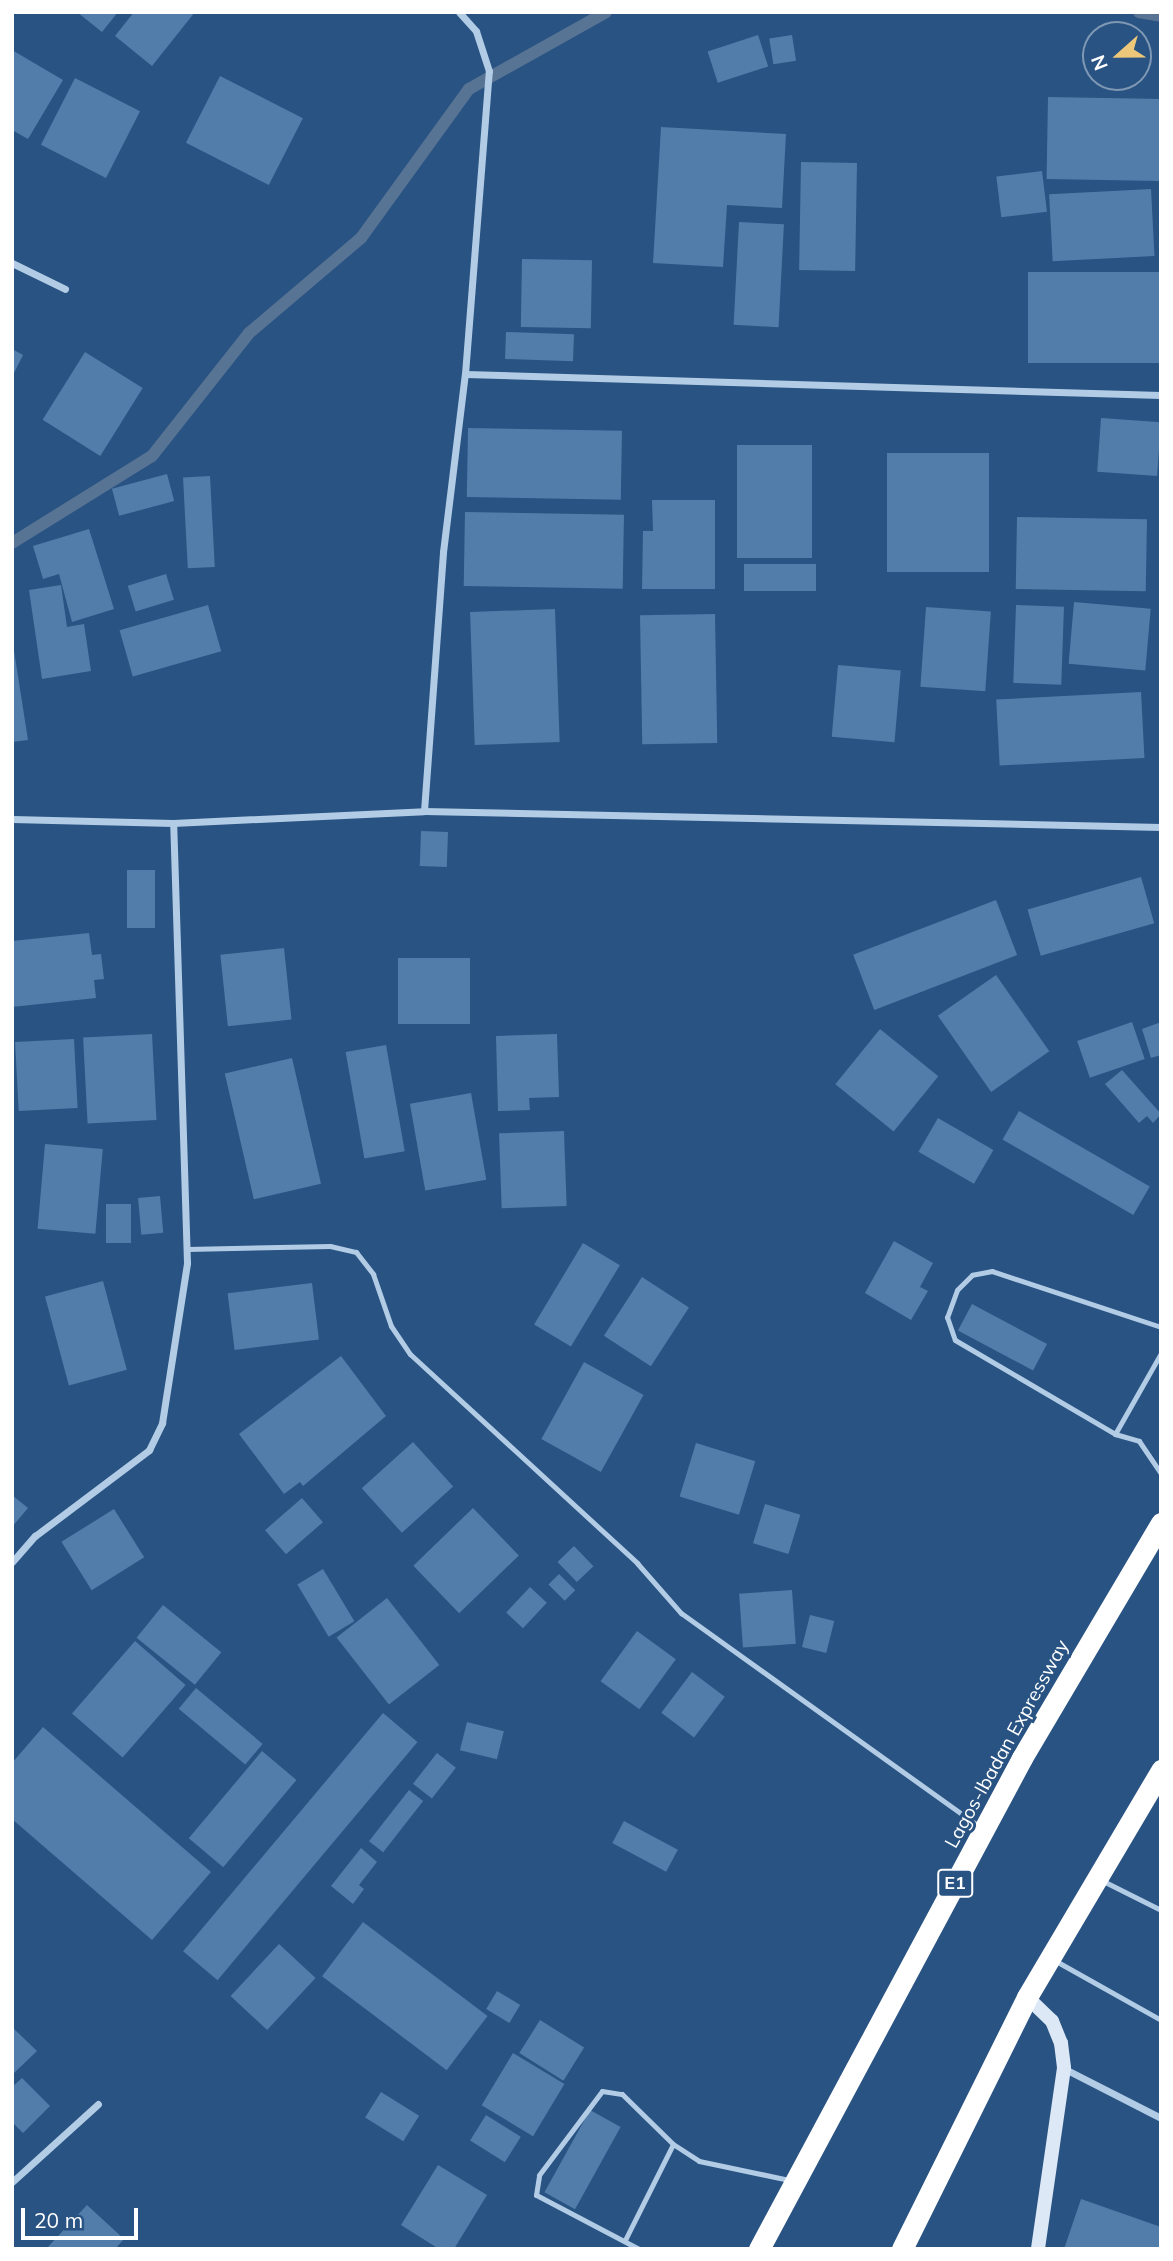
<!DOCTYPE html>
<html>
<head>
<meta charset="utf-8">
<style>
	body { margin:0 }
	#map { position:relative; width:1173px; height:2261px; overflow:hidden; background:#295382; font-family:Mulish,sans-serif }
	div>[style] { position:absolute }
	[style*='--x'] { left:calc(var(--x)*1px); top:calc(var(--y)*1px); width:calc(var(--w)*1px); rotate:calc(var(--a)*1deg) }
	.stream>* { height:12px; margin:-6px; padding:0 6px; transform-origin:6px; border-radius:6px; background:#587495 }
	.building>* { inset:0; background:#527daa; transform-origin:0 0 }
	.lane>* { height:5px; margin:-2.5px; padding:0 2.5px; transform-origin:2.5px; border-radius:2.5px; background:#b2cce6 }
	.street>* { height:7px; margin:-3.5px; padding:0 3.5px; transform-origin:3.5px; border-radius:3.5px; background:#b2cce6 }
	.secondary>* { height:14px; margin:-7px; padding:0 7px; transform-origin:7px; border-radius:7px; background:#dce8f6 }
	.highway>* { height:21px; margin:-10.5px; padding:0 10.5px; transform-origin:10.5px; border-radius:10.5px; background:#fff }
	span { translate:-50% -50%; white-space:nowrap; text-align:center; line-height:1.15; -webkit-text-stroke:6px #295382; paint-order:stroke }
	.shield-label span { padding:2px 5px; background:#295382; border:2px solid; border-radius:5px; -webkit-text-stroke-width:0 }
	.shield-label { font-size:18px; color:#fff; font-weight:700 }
	.street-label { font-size:19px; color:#fff }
	.frame { position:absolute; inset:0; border:14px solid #fff; pointer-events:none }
	.north { position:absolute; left:1082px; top:21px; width:70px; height:70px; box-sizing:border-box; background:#295382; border:2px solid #7f98b4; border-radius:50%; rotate:249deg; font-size:19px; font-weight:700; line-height:28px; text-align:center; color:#fff }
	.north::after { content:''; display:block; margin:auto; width:24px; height:32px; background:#edc77a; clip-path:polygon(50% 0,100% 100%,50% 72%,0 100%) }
	.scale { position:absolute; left:21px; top:2208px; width:117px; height:32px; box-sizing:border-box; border:4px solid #fff; border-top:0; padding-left:9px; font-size:21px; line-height:24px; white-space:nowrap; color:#fff; -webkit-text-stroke:5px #295382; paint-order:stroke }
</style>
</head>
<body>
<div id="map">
	<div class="stream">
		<i style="--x:1139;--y:12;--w:22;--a:10"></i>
		<i style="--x:12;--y:543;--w:165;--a:-31.9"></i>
		<i style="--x:152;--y:456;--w:157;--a:-51.7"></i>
		<i style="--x:249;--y:333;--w:147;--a:-40.3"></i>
		<i style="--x:361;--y:238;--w:184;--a:-54.1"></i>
		<i style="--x:469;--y:89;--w:157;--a:-29.3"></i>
	</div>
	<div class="building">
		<i style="clip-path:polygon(77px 12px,118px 12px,102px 32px)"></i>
		<i style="clip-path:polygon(134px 12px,195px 12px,152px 66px,115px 36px)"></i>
		<i style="left:758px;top:35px;width:33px;height:53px;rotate:72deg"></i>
		<i style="left:792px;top:35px;width:26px;height:23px;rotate:81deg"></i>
		<i style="clip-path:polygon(12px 50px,63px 80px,28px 139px,12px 130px)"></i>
		<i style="left:220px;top:76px;width:93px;height:75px;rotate:27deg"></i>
		<i style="left:75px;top:78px;width:73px;height:75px;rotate:27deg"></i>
		<i style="left:1048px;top:97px;width:113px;height:82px;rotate:1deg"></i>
		<i style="clip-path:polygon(661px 127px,786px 134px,782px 208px,727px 205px,723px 267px,653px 263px)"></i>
		<i style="left:801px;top:162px;width:56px;height:108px;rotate:1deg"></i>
		<i style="left:1042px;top:171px;width:41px;height:46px;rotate:83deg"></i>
		<i style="left:1151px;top:189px;width:67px;height:102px;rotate:87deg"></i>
		<i style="left:739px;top:222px;width:45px;height:103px;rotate:3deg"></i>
		<i style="left:522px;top:259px;width:70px;height:68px;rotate:1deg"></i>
		<i style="left:1161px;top:272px;width:91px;height:133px;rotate:90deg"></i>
		<i style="left:506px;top:332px;width:68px;height:27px;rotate:2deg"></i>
		<i style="clip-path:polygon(12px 349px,23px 355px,12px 377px)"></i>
		<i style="left:85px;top:352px;width:68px;height:80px;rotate:32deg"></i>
		<i style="left:1101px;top:418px;width:60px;height:54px;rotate:4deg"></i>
		<i style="left:468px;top:428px;width:154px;height:69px;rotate:1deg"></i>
		<i style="left:737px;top:445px;width:75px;height:113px"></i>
		<i style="left:887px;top:453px;width:102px;height:119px"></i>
		<i style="left:167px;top:474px;width:28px;height:57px;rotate:75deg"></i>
		<i style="left:210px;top:476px;width:91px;height:27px;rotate:87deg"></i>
		<i style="clip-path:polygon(652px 500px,715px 500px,715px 589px,642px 589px,643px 531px,653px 531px)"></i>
		<i style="left:465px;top:512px;width:159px;height:74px;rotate:1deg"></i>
		<i style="left:1017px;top:517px;width:130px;height:72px;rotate:1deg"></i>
		<i style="clip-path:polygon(89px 529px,114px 609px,72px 622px,59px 574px,43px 579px,33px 546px)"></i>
		<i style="left:744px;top:564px;width:72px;height:27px"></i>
		<i style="left:166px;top:574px;width:27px;height:40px;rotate:73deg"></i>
		<i style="clip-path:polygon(61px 585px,67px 627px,84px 624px,91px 671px,42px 679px,29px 590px)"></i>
		<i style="left:1074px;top:602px;width:77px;height:62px;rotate:5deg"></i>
		<i style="left:208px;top:605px;width:48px;height:92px;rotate:74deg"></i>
		<i style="left:1016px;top:605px;width:48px;height:78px;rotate:2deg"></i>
		<i style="left:926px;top:607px;width:65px;height:80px;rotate:4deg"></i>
		<i style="left:555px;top:609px;width:133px;height:85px;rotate:88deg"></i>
		<i style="left:715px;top:614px;width:129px;height:75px;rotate:89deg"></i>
		<i style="clip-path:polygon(12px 638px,28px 740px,12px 742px)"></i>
		<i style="left:838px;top:665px;width:63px;height:72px;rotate:5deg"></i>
		<i style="left:1141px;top:692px;width:66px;height:145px;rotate:87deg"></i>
		<i style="left:421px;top:831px;width:27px;height:35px;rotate:2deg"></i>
		<i style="left:127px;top:870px;width:28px;height:58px"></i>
		<i style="left:1141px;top:877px;width:48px;height:118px;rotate:74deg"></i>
		<i style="left:996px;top:900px;width:59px;height:153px;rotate:69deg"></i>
		<i style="clip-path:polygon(89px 933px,92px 955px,101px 954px,104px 979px,94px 980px,96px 998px,12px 1007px,12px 941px)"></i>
		<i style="left:284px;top:948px;width:72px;height:64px;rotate:84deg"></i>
		<i style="left:398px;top:958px;width:72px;height:66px"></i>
		<i style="left:996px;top:975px;width:93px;height:71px;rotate:55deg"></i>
		<i style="left:1132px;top:1022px;width:39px;height:58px;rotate:71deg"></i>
		<i style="clip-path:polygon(1161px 1022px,1161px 1055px,1151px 1058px,1142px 1029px)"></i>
		<i style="left:880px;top:1029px;width:75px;height:71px;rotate:39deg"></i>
		<i style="left:152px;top:1034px;width:86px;height:69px;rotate:87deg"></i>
		<i style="clip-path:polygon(557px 1034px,559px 1097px,529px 1098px,530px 1110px,498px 1111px,496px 1036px)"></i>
		<i style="left:74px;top:1039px;width:69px;height:59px;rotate:87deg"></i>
		<i style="left:386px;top:1045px;width:108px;height:41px;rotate:80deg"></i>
		<i style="left:292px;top:1058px;width:129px;height:69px;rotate:77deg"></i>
		<i style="clip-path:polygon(1122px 1070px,1161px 1114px,1153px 1123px,1147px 1116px,1139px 1123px,1105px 1084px)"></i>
		<i style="left:471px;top:1093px;width:88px;height:62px;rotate:80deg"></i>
		<i style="left:1019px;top:1111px;width:151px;height:33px;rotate:30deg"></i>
		<i style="left:938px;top:1118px;width:64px;height:39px;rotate:30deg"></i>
		<i style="left:564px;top:1131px;width:75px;height:65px;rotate:88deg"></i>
		<i style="left:45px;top:1144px;width:58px;height:85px;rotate:5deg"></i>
		<i style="left:160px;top:1196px;width:37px;height:22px;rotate:85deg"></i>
		<i style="left:106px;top:1204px;width:25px;height:39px"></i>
		<i style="clip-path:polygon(894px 1241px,933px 1263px,920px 1287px,928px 1291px,911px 1320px,865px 1293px)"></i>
		<i style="left:583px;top:1243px;width:43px;height:95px;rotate:31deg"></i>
		<i style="left:642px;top:1277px;width:56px;height:70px;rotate:33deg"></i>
		<i style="left:103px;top:1281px;width:92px;height:60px;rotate:75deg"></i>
		<i style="left:312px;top:1283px;width:57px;height:85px;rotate:83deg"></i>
		<i style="left:972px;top:1304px;width:85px;height:30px;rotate:28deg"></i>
		<i style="clip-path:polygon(341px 1356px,386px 1416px,303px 1486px,300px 1482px,284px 1494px,239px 1434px)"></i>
		<i style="left:584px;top:1362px;width:68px;height:88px;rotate:29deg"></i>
		<i style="left:413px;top:1442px;width:60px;height:69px;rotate:48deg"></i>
		<i style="left:696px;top:1443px;width:62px;height:56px;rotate:17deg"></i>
		<i style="clip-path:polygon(12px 1495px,28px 1508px,12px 1527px)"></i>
		<i style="left:302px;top:1498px;width:32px;height:49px;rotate:49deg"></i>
		<i style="left:765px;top:1504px;width:37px;height:41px;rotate:17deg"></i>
		<i style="left:473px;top:1508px;width:66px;height:83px;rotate:46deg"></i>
		<i style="left:114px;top:1509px;width:57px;height:62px;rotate:58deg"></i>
		<i style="left:574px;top:1546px;width:28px;height:23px;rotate:46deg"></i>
		<i style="left:323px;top:1569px;width:61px;height:30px;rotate:59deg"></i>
		<i style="left:559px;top:1574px;width:23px;height:15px;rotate:45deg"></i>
		<i style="left:530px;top:1587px;width:23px;height:35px;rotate:43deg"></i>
		<i style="left:792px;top:1590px;width:54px;height:53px;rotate:86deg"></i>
		<i style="left:387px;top:1598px;width:85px;height:64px;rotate:52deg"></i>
		<i style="left:163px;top:1605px;width:75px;height:42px;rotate:39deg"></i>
		<i style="left:810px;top:1615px;width:25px;height:33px;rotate:14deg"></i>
		<i style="left:637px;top:1631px;width:48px;height:62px;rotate:36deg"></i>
		<i style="left:135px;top:1641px;width:67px;height:96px;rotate:41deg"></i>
		<i style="left:692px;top:1672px;width:41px;height:51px;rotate:37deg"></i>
		<i style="left:196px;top:1688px;width:87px;height:27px;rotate:40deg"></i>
		<i style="left:383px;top:1713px;width:45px;height:311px;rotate:40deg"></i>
		<i style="left:467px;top:1722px;width:38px;height:29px;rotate:14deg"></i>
		<i style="clip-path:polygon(43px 1727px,211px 1872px,152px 1940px,12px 1819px,12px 1763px)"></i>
		<i style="left:262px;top:1751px;width:45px;height:114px;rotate:40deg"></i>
		<i style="left:437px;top:1753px;width:24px;height:39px;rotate:38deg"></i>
		<i style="left:409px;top:1790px;width:18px;height:65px;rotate:38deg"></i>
		<i style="left:624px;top:1821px;width:61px;height:25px;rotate:28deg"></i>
		<i style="clip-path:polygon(361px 1848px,377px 1862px,359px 1885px,364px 1889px,353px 1904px,331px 1886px)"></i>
		<i style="left:363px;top:1922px;width:156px;height:68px;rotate:37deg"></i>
		<i style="left:279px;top:1944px;width:50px;height:71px;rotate:43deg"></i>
		<i style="left:497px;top:1991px;width:27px;height:21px;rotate:31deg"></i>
		<i style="left:540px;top:2020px;width:52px;height:39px;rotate:32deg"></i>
		<i style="clip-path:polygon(12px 2027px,37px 2051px,12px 2075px)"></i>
		<i style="left:513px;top:2053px;width:60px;height:61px;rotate:31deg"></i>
		<i style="clip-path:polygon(22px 2078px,50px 2106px,23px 2133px,12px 2122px,12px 2087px)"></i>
		<i style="left:381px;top:2092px;width:45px;height:30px;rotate:32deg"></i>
		<i style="left:590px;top:2110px;width:35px;height:94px;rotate:29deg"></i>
		<i style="left:486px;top:2115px;width:41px;height:30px;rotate:32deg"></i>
		<i style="clip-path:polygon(438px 2165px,487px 2195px,454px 2249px,439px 2249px,401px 2225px)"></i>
		<i style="clip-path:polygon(1081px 2199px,1161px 2227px,1161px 2249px,1064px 2249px)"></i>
		<i style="clip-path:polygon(87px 2205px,124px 2239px,115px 2249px,46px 2249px)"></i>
	</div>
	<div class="lane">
		<i style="--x:187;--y:1249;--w:143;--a:-1.2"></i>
		<i style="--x:330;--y:1246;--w:27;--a:13"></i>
		<i style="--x:356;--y:1252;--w:28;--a:52"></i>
		<i style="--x:373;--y:1274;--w:55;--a:70.9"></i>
		<i style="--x:391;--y:1326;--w:34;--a:56"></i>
		<i style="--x:410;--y:1354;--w:309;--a:42.6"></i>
		<i style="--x:637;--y:1563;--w:67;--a:48.7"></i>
		<i style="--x:681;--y:1613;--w:365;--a:35.6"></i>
		<i style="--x:1161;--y:1327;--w:178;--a:-161.7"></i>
		<i style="--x:992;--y:1271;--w:20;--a:169"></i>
		<i style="--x:972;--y:1275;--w:21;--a:135"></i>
		<i style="--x:957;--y:1290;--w:29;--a:110"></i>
		<i style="--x:947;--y:1317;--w:24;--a:71"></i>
		<i style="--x:955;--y:1340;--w:186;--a:30.4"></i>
		<i style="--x:1115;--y:1434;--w:25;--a:16"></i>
		<i style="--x:1139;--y:1441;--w:40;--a:56"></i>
		<i style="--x:1115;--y:1434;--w:93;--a:-60.4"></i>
		<i style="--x:1101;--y:1880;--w:67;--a:26.6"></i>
		<i style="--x:1054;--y:1960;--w:123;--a:29.3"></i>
		<i style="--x:625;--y:2240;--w:107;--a:-63.4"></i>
		<i style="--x:639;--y:2249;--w:116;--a:-152.3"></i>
		<i style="--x:536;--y:2195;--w:20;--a:-81"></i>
		<i style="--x:539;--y:2175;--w:105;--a:-53.1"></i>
		<i style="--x:602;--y:2091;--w:20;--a:9"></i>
		<i style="--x:622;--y:2094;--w:71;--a:44.4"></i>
		<i style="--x:673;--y:2144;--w:31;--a:33"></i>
		<i style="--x:699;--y:2161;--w:92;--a:11.9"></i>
	</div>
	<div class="street">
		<i style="--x:12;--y:263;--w:59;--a:26.1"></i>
		<i style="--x:465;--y:374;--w:696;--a:1.73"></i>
		<i style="--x:424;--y:811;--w:260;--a:-85.8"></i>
		<i style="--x:443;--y:552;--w:179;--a:-83"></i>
		<i style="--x:465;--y:374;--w:304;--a:-85.5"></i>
		<i style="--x:489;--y:71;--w:42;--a:-108"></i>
		<i style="--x:476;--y:31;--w:25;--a:-132"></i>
		<i style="--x:12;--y:819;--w:161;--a:1.4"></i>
		<i style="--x:173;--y:823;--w:251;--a:-2.7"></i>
		<i style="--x:424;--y:811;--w:737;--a:1.24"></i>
		<i style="--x:12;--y:1562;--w:35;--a:-49"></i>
		<i style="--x:35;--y:1536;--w:143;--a:-37"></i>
		<i style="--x:149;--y:1450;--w:30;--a:-64"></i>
		<i style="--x:162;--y:1423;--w:162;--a:-81.1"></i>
		<i style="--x:187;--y:1263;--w:440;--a:-91.8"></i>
		<i style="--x:1065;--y:2069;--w:108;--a:27"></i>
		<i style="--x:12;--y:2182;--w:116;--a:-42.2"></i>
	</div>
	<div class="secondary">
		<i style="--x:1027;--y:1997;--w:35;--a:44"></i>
		<i style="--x:1052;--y:2021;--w:24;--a:68"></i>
		<i style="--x:1061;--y:2043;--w:25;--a:83"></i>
		<i style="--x:1064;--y:2068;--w:183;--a:98.2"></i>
	</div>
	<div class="highway">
		<i style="--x:759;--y:2249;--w:557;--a:-61.82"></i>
		<i style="--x:1022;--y:1758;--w:273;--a:-59.4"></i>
		<i style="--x:902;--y:2249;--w:281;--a:-63.6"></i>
		<i style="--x:1027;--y:1997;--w:264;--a:-59.4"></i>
	</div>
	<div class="shield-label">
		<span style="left:955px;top:1883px">E1</span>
	</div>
	<div class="street-label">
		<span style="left:1007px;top:1744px;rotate:-61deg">Lagos-Ibadan Expressway</span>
	</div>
	<div class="frame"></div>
	<div class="north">N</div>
	<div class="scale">20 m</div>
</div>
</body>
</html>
